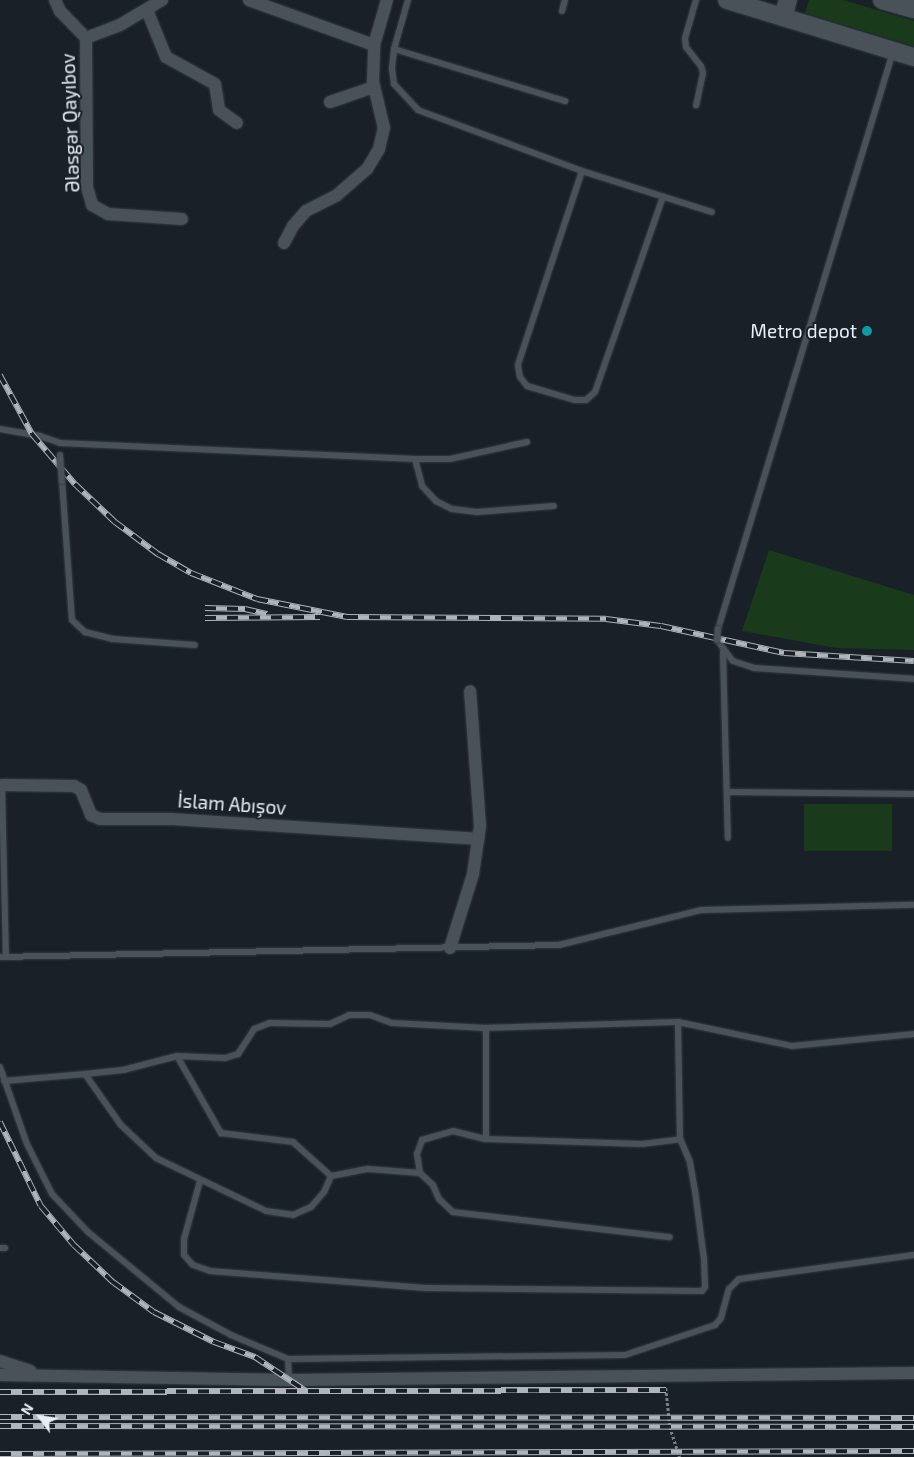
<!DOCTYPE html>
<html>
<head>
<meta charset="utf-8">
<style>
	body { margin:0 }
	#map { position:relative; width:914px; height:1457px; overflow:hidden; background:#192027; font-family:"Exo 2",sans-serif }
	div>[style] { position:absolute }
	[style*='--x'] { left:calc(var(--x)*1px); top:calc(var(--y)*1px); width:calc(var(--w)*1px); rotate:calc(var(--a)*1deg) }
	.green>* { inset:0; background:#1a3a1c; transform-origin:0 0 }
	.path>* { height:2.5px; margin-top:-1.25px; transform-origin:0; background:repeating-linear-gradient(90deg,#7b8187 0 2.5px,transparent 0 5px) }
	.roads { filter:drop-shadow(0 0 1px #363b42) drop-shadow(0 0 1px #363b42) }
	.service>* { height:6px; margin:-3px; padding:0 3px; transform-origin:3px; border-radius:3px; background:#495159 }
	.minor>* { height:12px; margin:-6px; padding:0 6px; transform-origin:6px; border-radius:6px; background:#495159 }
	.secondary>* { height:18px; margin:-9px; padding:0 9px; transform-origin:9px; border-radius:9px; background:#495159 }
	.rail>* { height:5.5px; margin-top:-2.75px; transform-origin:0; background:repeating-linear-gradient(90deg,#192027 0 11px,#afb5ba 0 22px); box-sizing:border-box; border-block:1px solid #afb5ba }
	.bridges { filter:drop-shadow(0 0 1px #363b42) drop-shadow(0 0 1px #363b42) }
	.service-bridge>* { height:6px; margin:-3px; padding:0 3px; transform-origin:3px; border-radius:3px; background:#495159 }
	.dots>* { width:14px; height:14px; translate:-50% -50%; box-sizing:border-box; border:2px solid #192027; border-radius:50% }
	span { translate:-50% -50%; white-space:nowrap; text-align:center; line-height:1.15; -webkit-text-stroke:4px #192027; paint-order:stroke }
	.street-label { font-size:19px; color:#e9eef3 }
	.poi-label { font-size:19px; color:#e9eef3 }
	.right { translate:-100% -50%; text-align:right }
	.north { position:absolute; left:15px; top:1392px; width:50px; height:50px; -webkit-text-stroke:4px #192027; paint-order:stroke; rotate:301deg; font-size:14px; font-weight:700; line-height:20px; text-align:center; color:#e9eef3 }
	.north::after { content:''; display:block; margin:auto; width:18px; height:22px; background:#e9eef3; clip-path:polygon(50% 0,100% 100%,50% 72%,0 100%) }
</style>
</head>
<body>
<div id="map">
	<div class="green">
		<i style="clip-path:polygon(809px 0,843px 0,914px 21px,914px 46px,805px 13px)"></i>
		<i style="clip-path:polygon(769px 550px,914px 595px,914px 650px,836px 648px,742px 631px)"></i>
		<i style="left:892px;top:804px;width:47px;height:88px;rotate:90deg"></i>
	</div>
	<div class="path">
		<i style="--x:666;--y:1388;--w:39;--a:84"></i>
		<i style="--x:670;--y:1427;--w:32;--a:72"></i>
	</div>
	<div class="roads">
		<div class="service">
			<i style="--x:408;--y:0;--w:51;--a:105.9"></i>
			<i style="--x:394;--y:49;--w:20;--a:96"></i>
			<i style="--x:392;--y:69;--w:15;--a:82"></i>
			<i style="--x:394;--y:84;--w:35;--a:47"></i>
			<i style="--x:418;--y:110;--w:175;--a:20.4"></i>
			<i style="--x:582;--y:171;--w:136;--a:17.5"></i>
			<i style="--x:696;--y:0;--w:40;--a:106"></i>
			<i style="--x:685;--y:38;--w:9;--a:84"></i>
			<i style="--x:686;--y:47;--w:24;--a:52"></i>
			<i style="--x:701;--y:66;--w:7;--a:74"></i>
			<i style="--x:703;--y:73;--w:33;--a:102"></i>
			<i style="--x:562;--y:11;--w:11;--a:-75"></i>
			<i style="--x:394;--y:49;--w:179;--a:16.9"></i>
			<i style="--x:582;--y:171;--w:204;--a:108.3"></i>
			<i style="--x:518;--y:365;--w:12;--a:81"></i>
			<i style="--x:520;--y:377;--w:11;--a:52"></i>
			<i style="--x:527;--y:386;--w:50;--a:16.3"></i>
			<i style="--x:575;--y:400;--w:11;--a:0"></i>
			<i style="--x:586;--y:400;--w:12;--a:-42"></i>
			<i style="--x:595;--y:392;--w:207;--a:-70.8"></i>
			<i style="--x:0;--y:429;--w:41;--a:9.9"></i>
			<i style="--x:40;--y:436;--w:21;--a:19"></i>
			<i style="--x:60;--y:443;--w:355;--a:2.6"></i>
			<i style="--x:415;--y:459;--w:35;--a:0"></i>
			<i style="--x:450;--y:459;--w:79;--a:-12.4"></i>
			<i style="--x:415;--y:459;--w:28;--a:75"></i>
			<i style="--x:422;--y:486;--w:21;--a:47"></i>
			<i style="--x:436;--y:501;--w:18;--a:27"></i>
			<i style="--x:452;--y:509;--w:25;--a:7"></i>
			<i style="--x:477;--y:512;--w:77;--a:-4.5"></i>
			<i style="--x:62;--y:481;--w:139;--a:85.9"></i>
			<i style="--x:72;--y:620;--w:18;--a:43"></i>
			<i style="--x:85;--y:632;--w:29;--a:14"></i>
			<i style="--x:113;--y:639;--w:82;--a:4.2"></i>
			<i style="--x:718;--y:629;--w:603;--a:-73.13"></i>
			<i style="--x:717;--y:640;--w:26;--a:53"></i>
			<i style="--x:733;--y:661;--w:22;--a:18"></i>
			<i style="--x:754;--y:668;--w:160;--a:3.9"></i>
			<i style="--x:723;--y:652;--w:186;--a:88.5"></i>
			<i style="--x:2;--y:785;--w:171;--a:88.7"></i>
			<i style="--x:729;--y:792;--w:185;--a:0.6"></i>
			<i style="--x:0;--y:957;--w:559;--a:-1.23"></i>
			<i style="--x:559;--y:945;--w:147;--a:-13.8"></i>
			<i style="--x:702;--y:910;--w:212;--a:-1.4"></i>
			<i style="--x:177;--y:1056;--w:89;--a:60.3"></i>
			<i style="--x:221;--y:1133;--w:73;--a:7.1"></i>
			<i style="--x:293;--y:1142;--w:51;--a:41.8"></i>
			<i style="--x:331;--y:1176;--w:38;--a:-11"></i>
			<i style="--x:368;--y:1169;--w:52;--a:4.4"></i>
			<i style="--x:420;--y:1173;--w:18;--a:43"></i>
			<i style="--x:433;--y:1185;--w:15;--a:67"></i>
			<i style="--x:439;--y:1199;--w:19;--a:43"></i>
			<i style="--x:453;--y:1212;--w:218;--a:6.6"></i>
			<i style="--x:0;--y:1067;--w:82;--a:70.7"></i>
			<i style="--x:27;--y:1144;--w:56;--a:63.4"></i>
			<i style="--x:52;--y:1194;--w:52;--a:46.5"></i>
			<i style="--x:88;--y:1232;--w:118;--a:39.5"></i>
			<i style="--x:179;--y:1307;--w:59;--a:28.3"></i>
			<i style="--x:231;--y:1335;--w:62;--a:22.8"></i>
			<i style="--x:288;--y:1359;--w:337;--a:-0.7"></i>
			<i style="--x:625;--y:1355;--w:95;--a:-18.4"></i>
			<i style="--x:715;--y:1325;--w:9;--a:-49"></i>
			<i style="--x:721;--y:1318;--w:30;--a:-75"></i>
			<i style="--x:729;--y:1289;--w:14;--a:-45"></i>
			<i style="--x:739;--y:1279;--w:177;--a:-7.8"></i>
			<i style="--x:85;--y:1074;--w:38;--a:-6"></i>
			<i style="--x:123;--y:1070;--w:56;--a:-14.5"></i>
			<i style="--x:177;--y:1056;--w:48;--a:2.4"></i>
			<i style="--x:225;--y:1058;--w:14;--a:-17"></i>
			<i style="--x:238;--y:1054;--w:30;--a:-57"></i>
			<i style="--x:254;--y:1029;--w:17;--a:-21"></i>
			<i style="--x:270;--y:1023;--w:60;--a:1"></i>
			<i style="--x:330;--y:1024;--w:21;--a:-25"></i>
			<i style="--x:349;--y:1015;--w:21;--a:0"></i>
			<i style="--x:370;--y:1015;--w:23;--a:20"></i>
			<i style="--x:392;--y:1023;--w:94;--a:3"></i>
			<i style="--x:486;--y:1028;--w:192;--a:-1.8"></i>
			<i style="--x:4;--y:1081;--w:81;--a:-4.9"></i>
			<i style="--x:85;--y:1074;--w:62;--a:54.8"></i>
			<i style="--x:121;--y:1125;--w:48;--a:43.3"></i>
			<i style="--x:156;--y:1158;--w:122;--a:25.7"></i>
			<i style="--x:266;--y:1211;--w:27;--a:8"></i>
			<i style="--x:293;--y:1215;--w:20;--a:-24"></i>
			<i style="--x:311;--y:1207;--w:20;--a:-49"></i>
			<i style="--x:324;--y:1192;--w:17;--a:-66"></i>
			<i style="--x:486;--y:1139;--w:111;--a:-90"></i>
			<i style="--x:420;--y:1173;--w:19;--a:-99"></i>
			<i style="--x:417;--y:1154;--w:15;--a:-70"></i>
			<i style="--x:422;--y:1140;--w:32;--a:-16"></i>
			<i style="--x:453;--y:1131;--w:34;--a:14"></i>
			<i style="--x:486;--y:1139;--w:156;--a:1.8"></i>
			<i style="--x:642;--y:1144;--w:38;--a:-7"></i>
			<i style="--x:680;--y:1139;--w:117;--a:-91"></i>
			<i style="--x:678;--y:1022;--w:116;--a:11.9"></i>
			<i style="--x:792;--y:1046;--w:123;--a:-5.6"></i>
			<i style="--x:200;--y:1181;--w:60;--a:105.4"></i>
			<i style="--x:184;--y:1239;--w:16;--a:90"></i>
			<i style="--x:184;--y:1255;--w:13;--a:48"></i>
			<i style="--x:193;--y:1265;--w:18;--a:19"></i>
			<i style="--x:210;--y:1271;--w:216;--a:4.5"></i>
			<i style="--x:425;--y:1288;--w:277;--a:0.6"></i>
			<i style="--x:702;--y:1291;--w:5;--a:-53"></i>
			<i style="--x:705;--y:1287;--w:28;--a:-92"></i>
			<i style="--x:704;--y:1259;--w:69;--a:-97.5"></i>
			<i style="--x:695;--y:1191;--w:29;--a:-100"></i>
			<i style="--x:690;--y:1162;--w:25;--a:-113"></i>
			<i style="--x:0;--y:1248;--w:5;--a:0"></i>
			<i style="--x:288;--y:1359;--w:21;--a:87"></i>
		</div>
		<div class="minor">
			<i style="--x:55;--y:0;--w:12;--a:66"></i>
			<i style="--x:60;--y:11;--w:37;--a:46"></i>
			<i style="--x:86;--y:38;--w:36;--a:-21"></i>
			<i style="--x:120;--y:25;--w:49;--a:-30.8"></i>
			<i style="--x:249;--y:0;--w:133;--a:19.8"></i>
			<i style="--x:374;--y:45;--w:47;--a:-73.9"></i>
			<i style="--x:147;--y:10;--w:51;--a:68"></i>
			<i style="--x:166;--y:57;--w:56;--a:28.9"></i>
			<i style="--x:215;--y:84;--w:26;--a:81"></i>
			<i style="--x:219;--y:110;--w:22;--a:36"></i>
			<i style="--x:86;--y:38;--w:149;--a:89.6"></i>
			<i style="--x:87;--y:187;--w:19;--a:74"></i>
			<i style="--x:92;--y:205;--w:18;--a:29"></i>
			<i style="--x:108;--y:214;--w:74;--a:3.9"></i>
			<i style="--x:330;--y:102;--w:46;--a:-18.8"></i>
			<i style="--x:284;--y:243;--w:19;--a:-62"></i>
			<i style="--x:293;--y:226;--w:20;--a:-49"></i>
			<i style="--x:306;--y:211;--w:35;--a:-27"></i>
			<i style="--x:337;--y:195;--w:40;--a:-41"></i>
			<i style="--x:367;--y:169;--w:23;--a:-59"></i>
			<i style="--x:379;--y:149;--w:22;--a:-77"></i>
			<i style="--x:384;--y:128;--w:47;--a:-103.4"></i>
			<i style="--x:373;--y:82;--w:37;--a:-88"></i>
			<i style="--x:2;--y:785;--w:72;--a:0.8"></i>
			<i style="--x:74;--y:786;--w:8;--a:30"></i>
			<i style="--x:81;--y:790;--w:27;--a:68"></i>
			<i style="--x:91;--y:815;--w:10;--a:24"></i>
			<i style="--x:100;--y:819;--w:72;--a:0"></i>
			<i style="--x:172;--y:819;--w:307;--a:3.7"></i>
			<i style="--x:450;--y:948;--w:77;--a:-72.7"></i>
			<i style="--x:473;--y:874;--w:49;--a:-81.7"></i>
			<i style="--x:480;--y:826;--w:135;--a:-94.2"></i>
			<i style="--x:0;--y:1361;--w:32;--a:18"></i>
			<i style="--x:0;--y:1375;--w:289;--a:1"></i>
			<i style="--x:289;--y:1380;--w:625;--a:-0.64"></i>
		</div>
		<div class="secondary">
			<i style="--x:727;--y:0;--w:195;--a:17"></i>
			<i style="--x:882;--y:0;--w:33;--a:16"></i>
			<i style="--x:783;--y:17;--w:18;--a:-74"></i>
		</div>
	</div>
	<div class="rail">
		<i style="--x:0;--y:375;--w:67;--a:61.5"></i>
		<i style="--x:32;--y:434;--w:66;--a:49.3"></i>
		<i style="--x:75;--y:484;--w:55;--a:43.5"></i>
		<i style="--x:115;--y:522;--w:54;--a:36.7"></i>
		<i style="--x:158;--y:554;--w:38;--a:30"></i>
		<i style="--x:191;--y:573;--w:71;--a:21.5"></i>
		<i style="--x:257;--y:599;--w:92;--a:11.3"></i>
		<i style="--x:347;--y:617;--w:259;--a:0.4"></i>
		<i style="--x:606;--y:619;--w:55;--a:7.3"></i>
		<i style="--x:661;--y:626;--w:126;--a:12.4"></i>
		<i style="--x:784;--y:653;--w:130;--a:3.5"></i>
		<i style="--x:205;--y:608;--w:40;--a:1.4"></i>
		<i style="--x:245;--y:609;--w:23;--a:13"></i>
		<i style="--x:205;--y:618;--w:115;--a:-0.5"></i>
		<i style="--x:0;--y:1122;--w:93;--a:64"></i>
		<i style="--x:41;--y:1206;--w:51;--a:49.8"></i>
		<i style="--x:74;--y:1245;--w:54;--a:43.5"></i>
		<i style="--x:113;--y:1282;--w:51;--a:36.2"></i>
		<i style="--x:154;--y:1312;--w:67;--a:26.6"></i>
		<i style="--x:214;--y:1342;--w:44;--a:20.1"></i>
		<i style="--x:255;--y:1357;--w:61;--a:33.7"></i>
		<i style="--x:0;--y:1392;--w:666;--a:-0.17"></i>
		<i style="--x:0;--y:1417;--w:914;--a:0.06"></i>
		<i style="--x:0;--y:1426;--w:914;--a:0.06"></i>
		<i style="--x:0;--y:1454;--w:914;--a:-0.19"></i>
	</div>
	<div class="bridges">
		<div class="service-bridge">
			<i style="--x:60;--y:455;--w:26;--a:86"></i>
			<i style="--x:717;--y:640;--w:11;--a:-85"></i>
		</div>
	</div>
	<div class="dots">
		<i style="left:867px;top:331px;background:#0f9aa8"></i>
	</div>
	<div class="street-label">
		<span style="left:70px;top:123px;rotate:-92deg">Ələsgər Qayıbov</span>
		<span style="left:232px;top:804px;rotate:4deg">İslam Abışov</span>
	</div>
	<div class="poi-label">
		<span class="right" style="left:857px;top:331px">Metro depot</span>
	</div>
	<div class="north">N</div>
</div>
</body>
</html>
